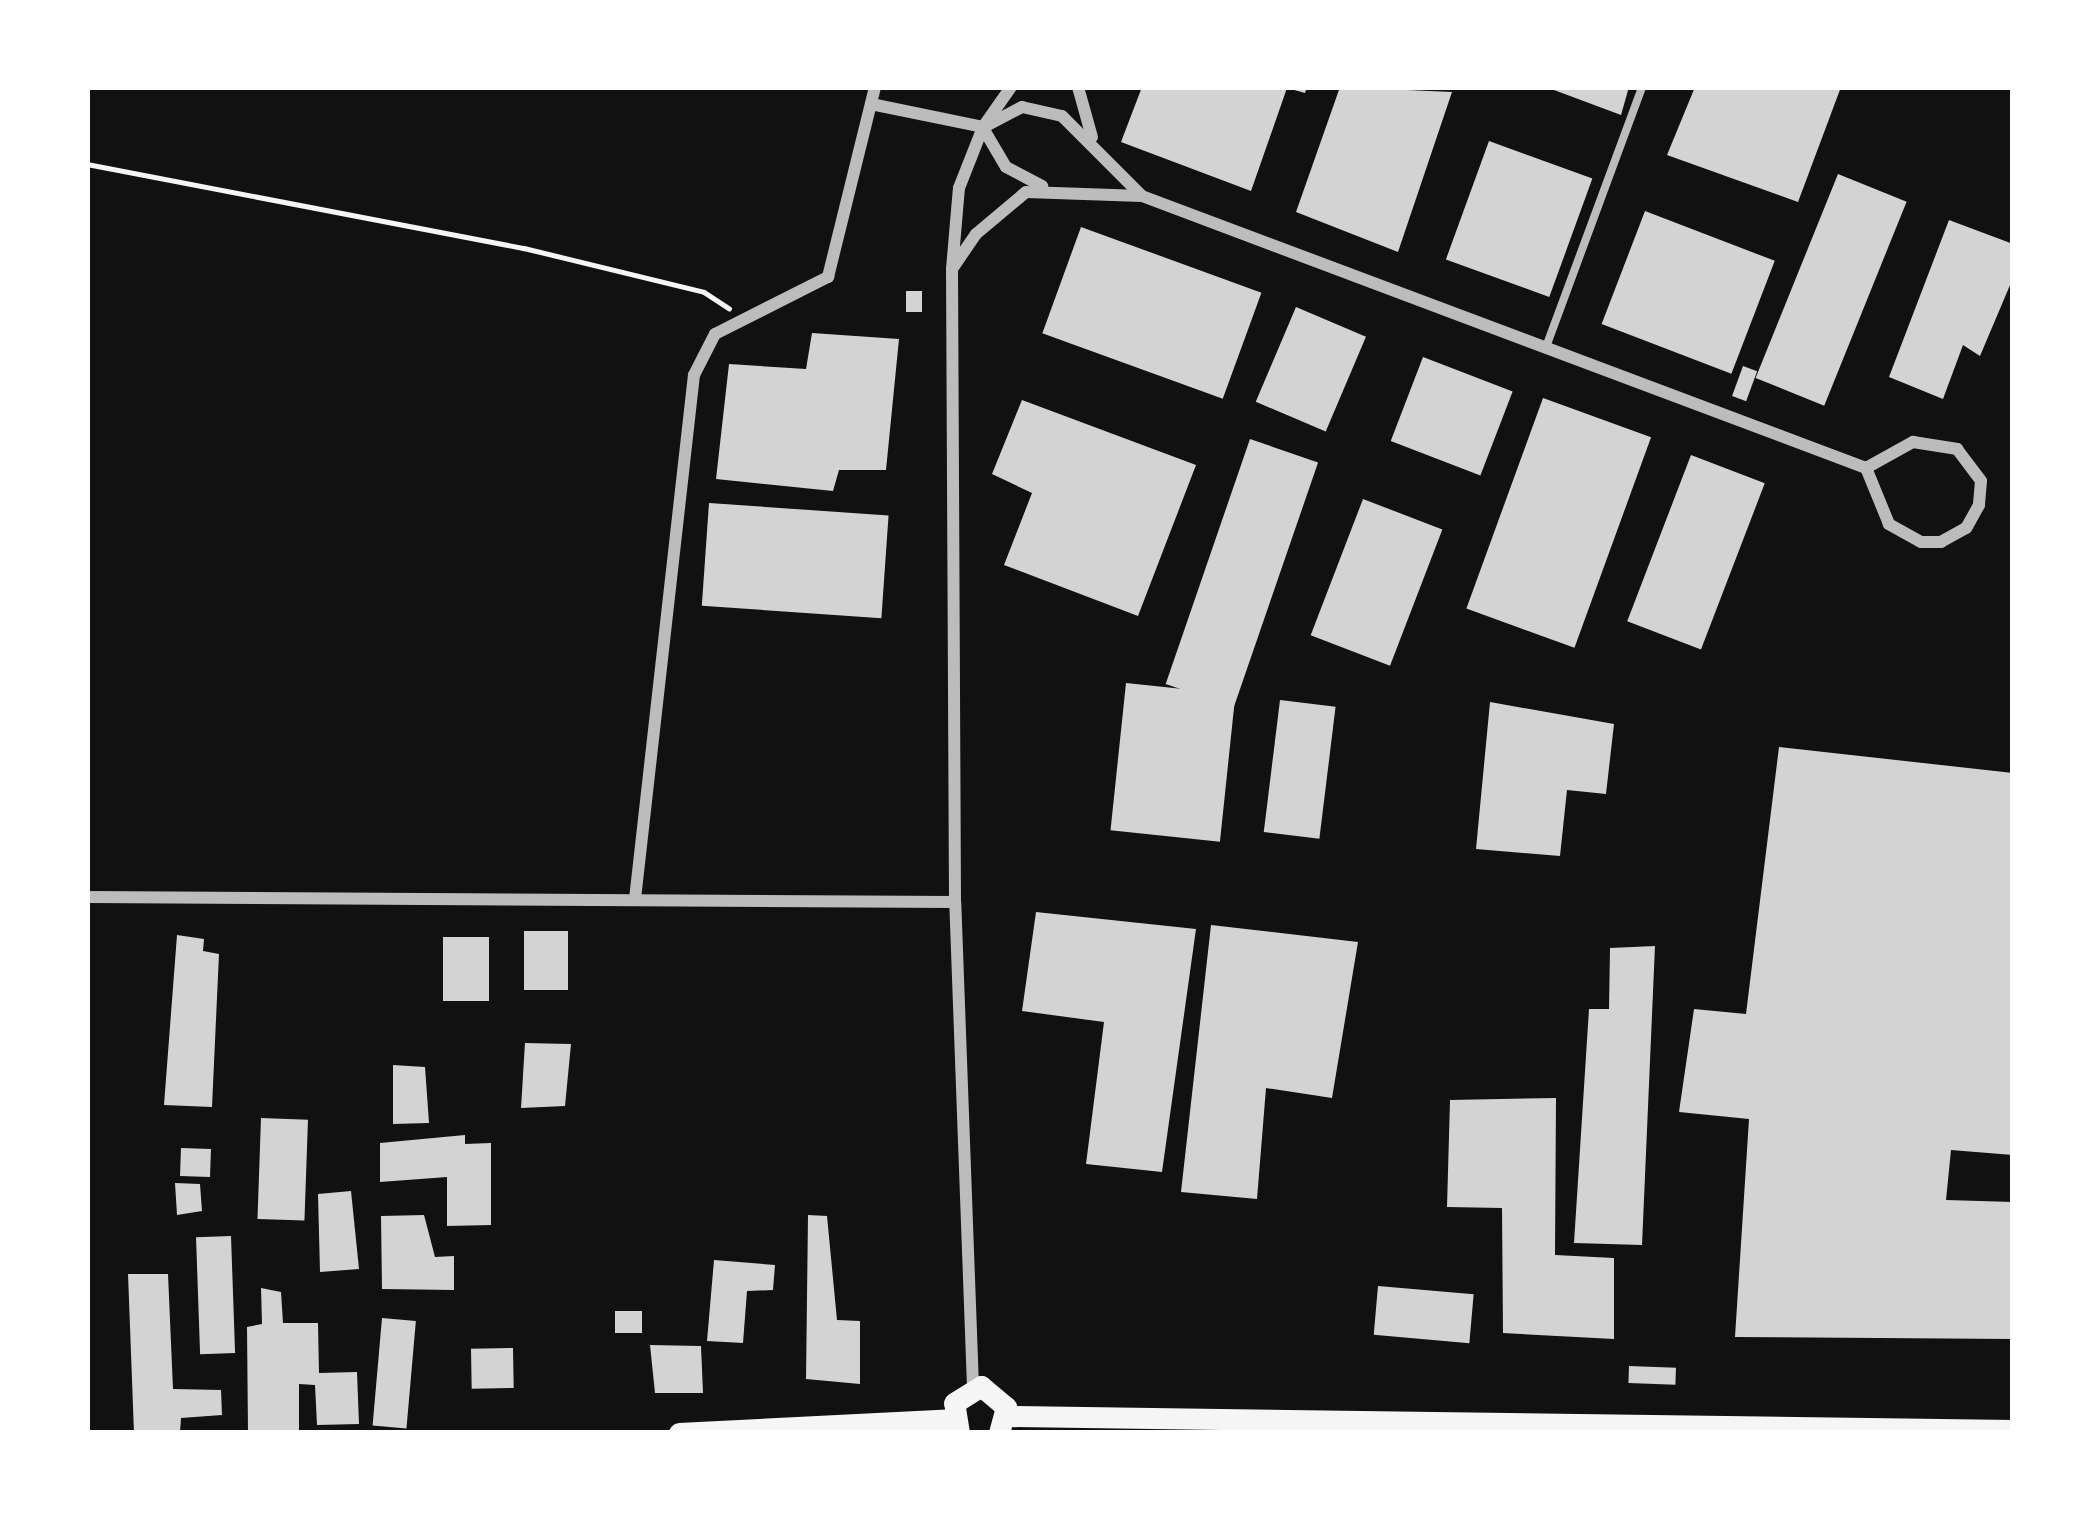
<!DOCTYPE html>
<html>
<head>
<meta charset="utf-8">
<style>
	body { margin:0 }
	#map { position:relative; width:2100px; height:1520px; overflow:hidden; background:#111; font-family:Inter,sans-serif }
	div>[style] { position:absolute }
	[style*='--x'] { left:calc(var(--x)*1px); top:calc(var(--y)*1px); width:calc(var(--w)*1px); rotate:calc(var(--a)*1deg) }
	.building>* { inset:0; background:#d3d3d3; transform-origin:0 0 }
	.path>* { height:4.5px; margin:-2.25px; padding:0 2.25px; transform-origin:2.25px; border-radius:2.25px; background:#f5f5f5 }
	.service>* { height:8px; margin:-4px; padding:0 4px; transform-origin:4px; border-radius:4px; background:#bcbcbc }
	.minor>* { height:12px; margin:-6px; padding:0 6px; transform-origin:6px; border-radius:6px; background:#bcbcbc }
	.secondary>* { height:21px; margin:-10.5px; padding:0 10.5px; transform-origin:10.5px; border-radius:10.5px; background:#f5f5f5 }
	span { translate:-50% -50%; white-space:nowrap; text-align:center; line-height:1.15; -webkit-text-stroke:12px #fff; paint-order:stroke }
	.frame { position:absolute; inset:0; border:90px solid #fff; pointer-events:none }
</style>
</head>
<body>
<div id="map">
	<div class="building">
		<i style="clip-path:polygon(1142px 87px,1307px 87px,1305px 93px,1287px 88px,1251px 191px,1121px 142px)"></i>
		<i style="clip-path:polygon(1340px 87px,1452px 92px,1398px 252px,1296px 212px)"></i>
		<i style="clip-path:polygon(1546px 87px,1629px 87px,1621px 115px)"></i>
		<i style="clip-path:polygon(1695px 87px,1841px 87px,1798px 202px,1667px 155px)"></i>
		<i style="left:1489px;top:141px;width:110px;height:126px;rotate:20deg"></i>
		<i style="left:1838px;top:174px;width:74px;height:220px;rotate:22deg"></i>
		<i style="left:1645px;top:211px;width:139px;height:121px;rotate:21deg"></i>
		<i style="clip-path:polygon(1949px 220px,2013px 244px,2013px 278px,1980px 356px,1963px 345px,1943px 399px,1889px 377px)"></i>
		<i style="left:1081px;top:227px;width:192px;height:113px;rotate:20deg"></i>
		<i style="left:906px;top:291px;width:16px;height:21px"></i>
		<i style="left:1296px;top:307px;width:76px;height:103px;rotate:23deg"></i>
		<i style="clip-path:polygon(812px 333px,899px 339px,886px 470px,839px 470px,833px 491px,716px 479px,729px 364px,806px 369px)"></i>
		<i style="left:1423px;top:357px;width:96px;height:90px;rotate:21deg"></i>
		<i style="left:1743px;top:366px;width:15px;height:32px;rotate:20deg"></i>
		<i style="left:1543px;top:398px;width:115px;height:224px;rotate:20deg"></i>
		<i style="clip-path:polygon(1022px 400px,1196px 465px,1138px 616px,1004px 565px,1032px 493px,992px 474px)"></i>
		<i style="left:1250px;top:439px;width:72px;height:259px;rotate:19deg"></i>
		<i style="left:1691px;top:455px;width:79px;height:178px;rotate:21deg"></i>
		<i style="left:1363px;top:499px;width:85px;height:146px;rotate:21deg"></i>
		<i style="left:709px;top:503px;width:180px;height:103px;rotate:4deg"></i>
		<i style="left:1126px;top:683px;width:110px;height:148px;rotate:6deg"></i>
		<i style="left:1280px;top:700px;width:56px;height:133px;rotate:7deg"></i>
		<i style="clip-path:polygon(1490px 702px,1614px 724px,1606px 794px,1567px 790px,1560px 856px,1476px 849px)"></i>
		<i style="clip-path:polygon(1779px 747px,2013px 773px,2013px 1155px,1951px 1150px,1946px 1200px,2013px 1202px,2013px 1339px,1735px 1337px,1749px 1119px,1679px 1112px,1694px 1009px,1746px 1014px)"></i>
		<i style="clip-path:polygon(1036px 912px,1196px 929px,1162px 1172px,1086px 1164px,1104px 1022px,1022px 1011px)"></i>
		<i style="clip-path:polygon(1211px 925px,1358px 942px,1332px 1098px,1266px 1088px,1257px 1199px,1181px 1192px)"></i>
		<i style="left:524px;top:931px;width:44px;height:59px"></i>
		<i style="clip-path:polygon(177px 935px,204px 939px,203px 951px,219px 954px,212px 1107px,164px 1105px)"></i>
		<i style="left:443px;top:937px;width:46px;height:64px"></i>
		<i style="clip-path:polygon(1655px 946px,1642px 1245px,1574px 1243px,1589px 1009px,1609px 1009px,1610px 948px)"></i>
		<i style="clip-path:polygon(525px 1043px,571px 1044px,565px 1106px,521px 1108px)"></i>
		<i style="clip-path:polygon(393px 1065px,425px 1067px,429px 1123px,393px 1124px)"></i>
		<i style="clip-path:polygon(1556px 1098px,1555px 1255px,1614px 1258px,1614px 1339px,1503px 1333px,1502px 1208px,1447px 1207px,1450px 1100px)"></i>
		<i style="left:261px;top:1118px;width:47px;height:101px;rotate:2deg"></i>
		<i style="clip-path:polygon(465px 1135px,465px 1144px,491px 1143px,491px 1225px,447px 1226px,447px 1177px,380px 1182px,380px 1143px)"></i>
		<i style="left:181px;top:1148px;width:30px;height:28px;rotate:2deg"></i>
		<i style="clip-path:polygon(175px 1183px,200px 1184px,202px 1211px,177px 1215px)"></i>
		<i style="clip-path:polygon(351px 1191px,359px 1269px,320px 1272px,318px 1194px)"></i>
		<i style="clip-path:polygon(424px 1215px,435px 1257px,454px 1256px,454px 1290px,382px 1289px,381px 1216px)"></i>
		<i style="clip-path:polygon(808px 1215px,827px 1216px,837px 1320px,860px 1321px,860px 1384px,806px 1379px)"></i>
		<i style="left:231px;top:1236px;width:117px;height:35px;rotate:88deg"></i>
		<i style="clip-path:polygon(714px 1260px,775px 1265px,773px 1290px,747px 1291px,743px 1343px,707px 1341px)"></i>
		<i style="clip-path:polygon(128px 1274px,168px 1274px,173px 1389px,221px 1390px,222px 1415px,181px 1418px,180px 1433px,134px 1433px)"></i>
		<i style="left:1378px;top:1286px;width:96px;height:49px;rotate:5deg"></i>
		<i style="clip-path:polygon(261px 1288px,281px 1292px,283px 1323px,318px 1323px,319px 1373px,357px 1372px,359px 1424px,317px 1425px,315px 1385px,299px 1384px,299px 1433px,248px 1433px,247px 1327px,262px 1324px)"></i>
		<i style="left:642px;top:1311px;width:22px;height:27px;rotate:90deg"></i>
		<i style="left:382px;top:1318px;width:34px;height:108px;rotate:5deg"></i>
		<i style="clip-path:polygon(650px 1345px,701px 1346px,703px 1393px,655px 1393px)"></i>
		<i style="left:513px;top:1348px;width:40px;height:42px;rotate:89deg"></i>
		<i style="left:1629px;top:1366px;width:47px;height:17px;rotate:2deg"></i>
	</div>
	<div class="path">
		<i style="--x:87;--y:164;--w:445;--a:10.9"></i>
		<i style="--x:524;--y:248;--w:185;--a:13.7"></i>
		<i style="--x:704;--y:292;--w:30;--a:33"></i>
	</div>
	<div class="service">
		<i style="--x:1546;--y:347;--w:277;--a:-69.7"></i>
	</div>
	<div class="minor">
		<i style="--x:1078;--y:87;--w:52;--a:74.4"></i>
		<i style="--x:871;--y:104;--w:114;--a:11.6"></i>
		<i style="--x:984;--y:127;--w:43;--a:-27.8"></i>
		<i style="--x:1022;--y:107;--w:41;--a:12.7"></i>
		<i style="--x:1062;--y:116;--w:112;--a:45"></i>
		<i style="--x:983;--y:128;--w:45;--a:59.5"></i>
		<i style="--x:1006;--y:167;--w:41;--a:27.8"></i>
		<i style="--x:952;--y:269;--w:42;--a:-55.6"></i>
		<i style="--x:976;--y:234;--w:65;--a:-40"></i>
		<i style="--x:1026;--y:192;--w:116;--a:2"></i>
		<i style="--x:1142;--y:196;--w:773;--a:20.59"></i>
		<i style="--x:1866;--y:468;--w:54;--a:-29"></i>
		<i style="--x:1913;--y:442;--w:45;--a:9"></i>
		<i style="--x:1957;--y:449;--w:40;--a:53"></i>
		<i style="--x:1981;--y:481;--w:24;--a:95"></i>
		<i style="--x:1979;--y:505;--w:26;--a:119"></i>
		<i style="--x:1966;--y:528;--w:29;--a:151"></i>
		<i style="--x:1941;--y:542;--w:20;--a:180"></i>
		<i style="--x:1921;--y:542;--w:37;--a:-151"></i>
		<i style="--x:1889;--y:524;--w:61;--a:-112.3"></i>
		<i style="--x:87;--y:897;--w:868;--a:0.33"></i>
		<i style="--x:635;--y:899;--w:527;--a:-83.58"></i>
		<i style="--x:694;--y:375;--w:46;--a:-62.9"></i>
		<i style="--x:715;--y:334;--w:127;--a:-26.8"></i>
		<i style="--x:828;--y:277;--w:196;--a:-76.1"></i>
		<i style="--x:973;--y:1387;--w:485;--a:-92.1"></i>
		<i style="--x:955;--y:902;--w:633;--a:-90.27"></i>
		<i style="--x:952;--y:269;--w:81;--a:-85.1"></i>
		<i style="--x:959;--y:188;--w:66;--a:-68.5"></i>
		<i style="--x:983;--y:127;--w:49;--a:-55"></i>
	</div>
	<div class="secondary">
		<i style="--x:1007;--y:1416;--w:1006;--a:0.8"></i>
		<i style="--x:679;--y:1433;--w:273;--a:-2.9"></i>
		<i style="--x:959;--y:1433;--w:30;--a:-99"></i>
		<i style="--x:954;--y:1403;--w:32;--a:-32"></i>
		<i style="--x:981;--y:1386;--w:33;--a:40"></i>
		<i style="--x:1006;--y:1407;--w:27;--a:105"></i>
	</div>
	<div class="frame"></div>
</div>
</body>
</html>
